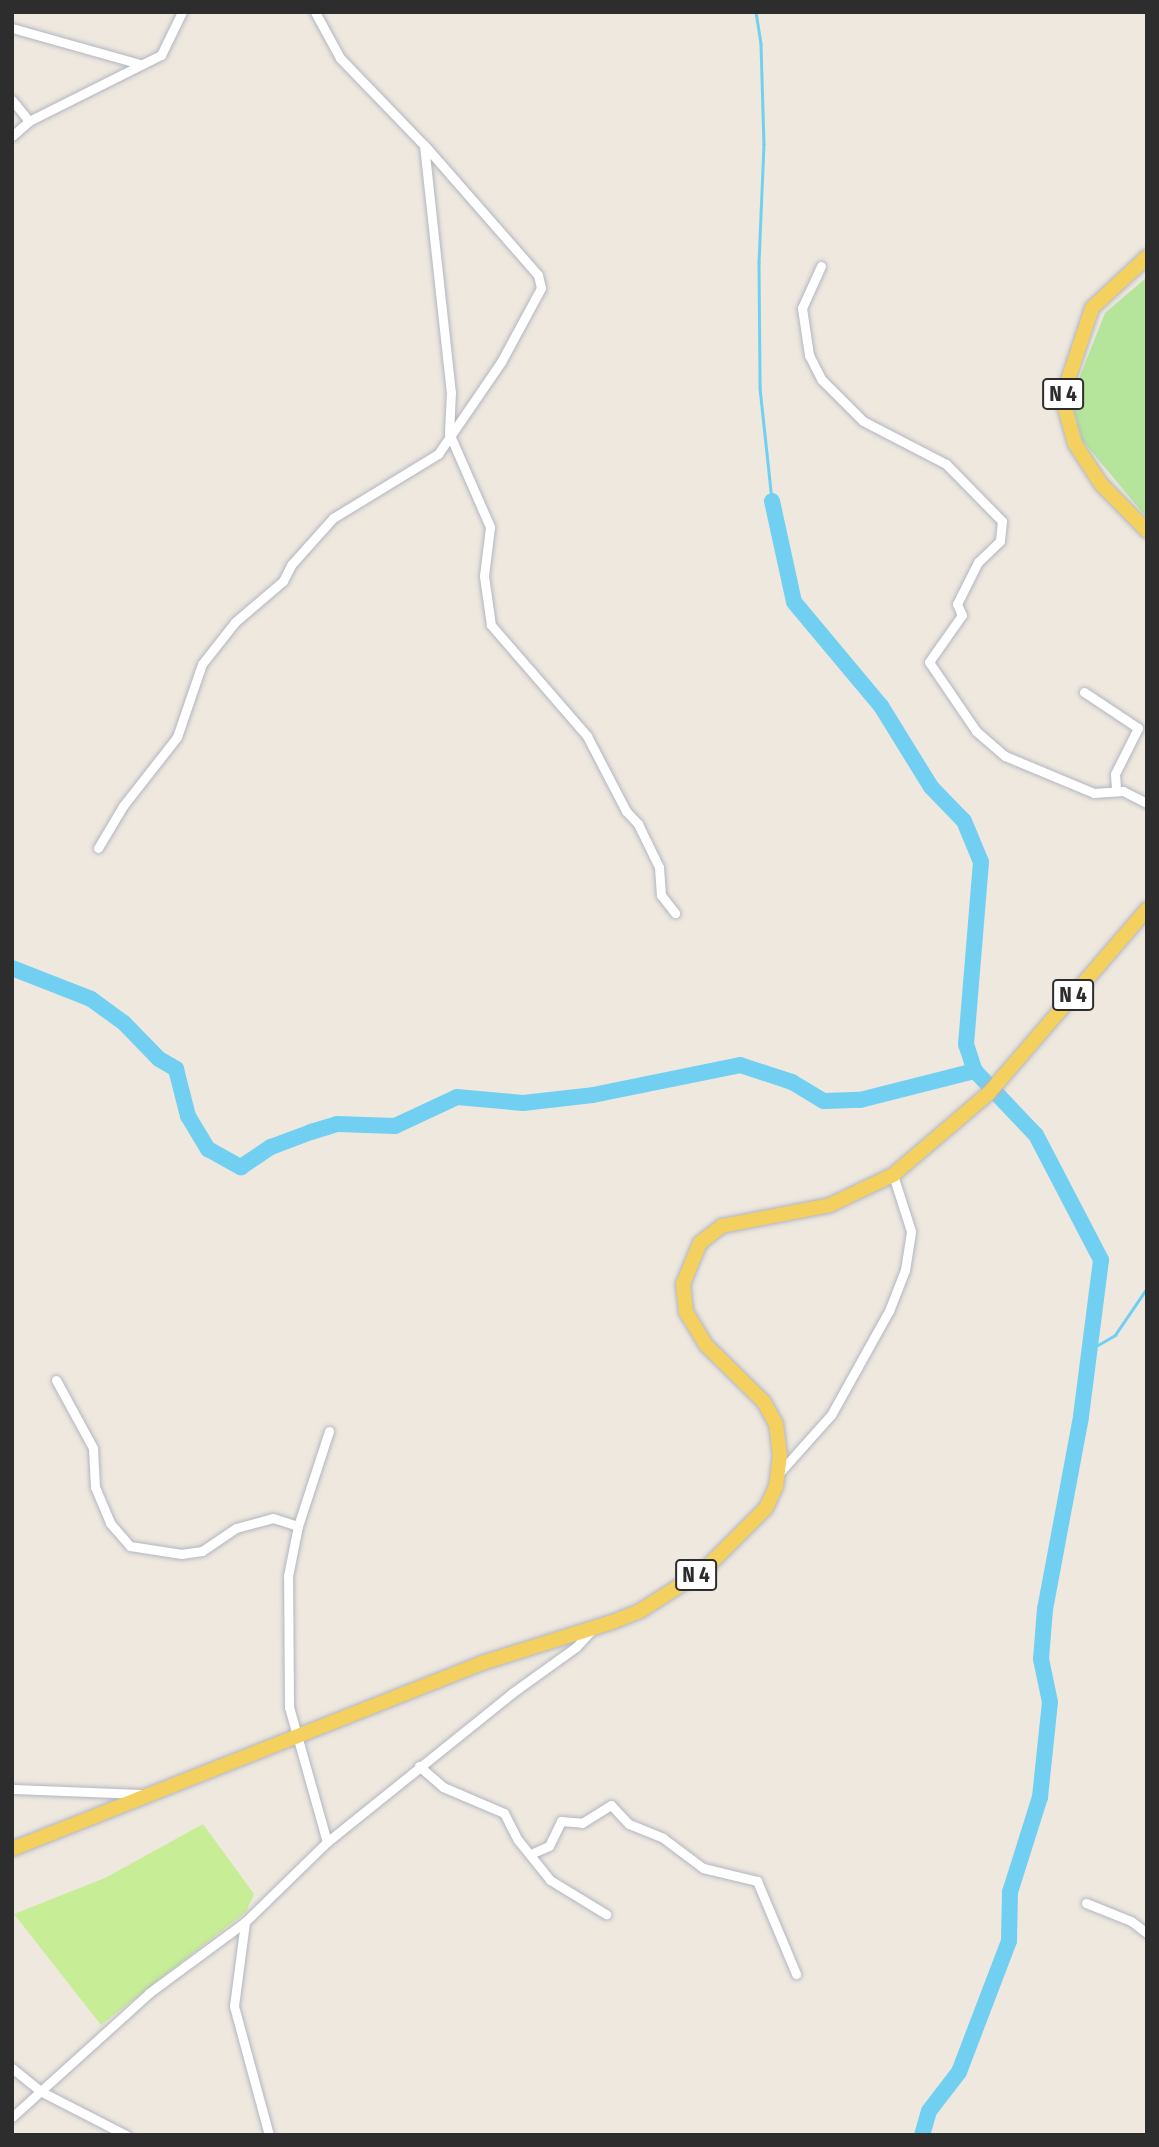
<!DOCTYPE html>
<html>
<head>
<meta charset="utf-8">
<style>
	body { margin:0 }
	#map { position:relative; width:1159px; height:2147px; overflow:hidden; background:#eee8df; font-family:"Fira Sans Condensed",sans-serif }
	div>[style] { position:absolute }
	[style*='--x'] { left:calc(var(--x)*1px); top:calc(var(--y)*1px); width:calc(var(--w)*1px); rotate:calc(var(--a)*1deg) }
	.green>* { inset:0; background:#b5e59b }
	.pitch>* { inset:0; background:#c8ed97 }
	.stream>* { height:2.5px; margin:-1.25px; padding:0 1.25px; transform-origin:1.25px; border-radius:1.25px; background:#71d0f1 }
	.river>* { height:16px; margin:-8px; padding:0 8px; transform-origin:8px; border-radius:8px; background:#71d0f1 }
	.roads { filter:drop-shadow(0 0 2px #b3b6c0) drop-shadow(0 0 2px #b3b6c0) }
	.street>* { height:9px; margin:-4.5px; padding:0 4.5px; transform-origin:4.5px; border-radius:4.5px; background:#fff }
	.primary>* { height:14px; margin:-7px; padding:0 7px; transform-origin:7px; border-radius:7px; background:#f4d05f }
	span { translate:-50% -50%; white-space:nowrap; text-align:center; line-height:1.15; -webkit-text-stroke:5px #fff; paint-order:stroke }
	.shield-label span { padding:2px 5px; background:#fff; border:2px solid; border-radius:5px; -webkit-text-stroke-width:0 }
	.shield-label { font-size:21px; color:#2d2d2d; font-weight:700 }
	.frame { position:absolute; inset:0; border:14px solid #2d2d2d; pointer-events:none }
</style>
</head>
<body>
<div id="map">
	<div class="green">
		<i style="clip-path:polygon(1147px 277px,1147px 518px,1082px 440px,1071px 399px,1105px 313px)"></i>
	</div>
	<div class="pitch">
		<i style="clip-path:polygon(203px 1824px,254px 1894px,246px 1912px,101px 2025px,14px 1914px,105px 1878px)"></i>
	</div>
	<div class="stream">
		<i style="--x:756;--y:12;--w:32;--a:81"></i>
		<i style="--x:761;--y:44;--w:100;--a:88.3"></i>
		<i style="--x:764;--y:144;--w:119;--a:92.4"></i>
		<i style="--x:759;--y:263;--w:125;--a:89.5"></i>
		<i style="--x:760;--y:388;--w:114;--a:83.9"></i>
		<i style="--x:1091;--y:1349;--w:28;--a:-30"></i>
		<i style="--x:1115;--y:1335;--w:57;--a:-55.8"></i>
	</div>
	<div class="river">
		<i style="--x:772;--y:501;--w:103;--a:77.7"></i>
		<i style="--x:794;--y:602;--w:136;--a:50.1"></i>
		<i style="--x:881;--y:706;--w:95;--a:58.3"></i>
		<i style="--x:931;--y:787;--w:47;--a:45.9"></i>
		<i style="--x:964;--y:821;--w:44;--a:67.5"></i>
		<i style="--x:981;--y:862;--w:183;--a:94.7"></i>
		<i style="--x:966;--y:1044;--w:28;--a:72"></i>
		<i style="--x:975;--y:1071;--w:88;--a:46.4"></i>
		<i style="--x:1036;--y:1135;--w:141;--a:62.5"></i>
		<i style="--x:1101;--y:1260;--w:158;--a:97.3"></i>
		<i style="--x:1081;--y:1417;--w:195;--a:100.6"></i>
		<i style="--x:1045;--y:1609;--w:50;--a:94.6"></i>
		<i style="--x:1041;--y:1659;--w:44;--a:78.2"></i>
		<i style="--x:1050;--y:1702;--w:96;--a:96"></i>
		<i style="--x:1040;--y:1797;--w:100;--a:107.5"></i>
		<i style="--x:1010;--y:1892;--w:49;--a:91.2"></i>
		<i style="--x:1009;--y:1941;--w:140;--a:110.9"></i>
		<i style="--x:959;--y:2072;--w:49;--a:127.6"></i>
		<i style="--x:929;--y:2111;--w:25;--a:106"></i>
		<i style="--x:12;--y:968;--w:85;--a:21.4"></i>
		<i style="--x:91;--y:999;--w:41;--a:36"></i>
		<i style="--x:124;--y:1023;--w:50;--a:45.8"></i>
		<i style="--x:159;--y:1059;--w:20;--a:30"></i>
		<i style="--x:176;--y:1069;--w:49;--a:75.7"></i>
		<i style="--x:188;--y:1116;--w:39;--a:59"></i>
		<i style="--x:208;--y:1149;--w:38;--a:29"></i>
		<i style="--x:241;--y:1167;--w:36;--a:-34"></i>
		<i style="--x:271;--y:1147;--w:43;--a:-20.6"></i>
		<i style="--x:311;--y:1132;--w:27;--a:-17"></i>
		<i style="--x:337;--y:1124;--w:58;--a:2"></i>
		<i style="--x:395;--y:1126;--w:68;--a:-25.1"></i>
		<i style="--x:457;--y:1097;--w:66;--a:5.2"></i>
		<i style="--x:523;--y:1103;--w:70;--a:-6.5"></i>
		<i style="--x:593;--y:1095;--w:150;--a:-11.5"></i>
		<i style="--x:740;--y:1065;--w:55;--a:18.1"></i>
		<i style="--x:792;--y:1082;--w:37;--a:31"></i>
		<i style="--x:824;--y:1101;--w:36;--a:-2"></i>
		<i style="--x:860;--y:1100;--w:119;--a:-14.2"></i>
	</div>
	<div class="roads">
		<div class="street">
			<i style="--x:315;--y:12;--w:52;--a:61.5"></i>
			<i style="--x:340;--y:58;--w:121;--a:46"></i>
			<i style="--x:424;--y:145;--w:248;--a:83.8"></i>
			<i style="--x:451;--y:392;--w:41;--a:92.8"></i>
			<i style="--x:449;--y:433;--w:103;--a:66.4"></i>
			<i style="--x:490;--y:527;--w:49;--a:97"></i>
			<i style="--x:484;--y:576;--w:49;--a:81.9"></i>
			<i style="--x:491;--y:625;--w:147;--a:49.1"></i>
			<i style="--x:587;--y:736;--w:85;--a:62.5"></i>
			<i style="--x:626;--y:811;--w:18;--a:47"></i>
			<i style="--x:638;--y:824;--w:48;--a:64"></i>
			<i style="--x:659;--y:867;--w:28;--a:86"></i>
			<i style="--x:661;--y:895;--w:23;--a:52"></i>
			<i style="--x:12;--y:28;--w:133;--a:15.7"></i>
			<i style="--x:12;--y:100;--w:27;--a:51"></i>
			<i style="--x:12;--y:136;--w:23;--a:-41"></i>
			<i style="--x:29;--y:121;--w:148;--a:-26.6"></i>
			<i style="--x:161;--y:55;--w:48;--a:-64"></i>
			<i style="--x:821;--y:266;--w:46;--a:114.3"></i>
			<i style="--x:802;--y:308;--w:48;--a:81.5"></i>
			<i style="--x:809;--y:355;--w:28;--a:63"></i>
			<i style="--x:822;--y:380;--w:58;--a:45"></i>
			<i style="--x:863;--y:421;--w:93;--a:27.4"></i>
			<i style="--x:946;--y:464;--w:80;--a:45.5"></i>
			<i style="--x:1002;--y:521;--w:20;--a:96"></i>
			<i style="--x:1000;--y:541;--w:30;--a:136"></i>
			<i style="--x:978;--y:562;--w:47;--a:116.6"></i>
			<i style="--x:957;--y:604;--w:12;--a:66"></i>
			<i style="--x:962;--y:615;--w:57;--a:125.1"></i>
			<i style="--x:929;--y:662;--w:83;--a:55.7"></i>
			<i style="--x:976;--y:731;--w:38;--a:41"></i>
			<i style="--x:1005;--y:756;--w:96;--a:22.6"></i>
			<i style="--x:1094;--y:793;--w:29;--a:-4"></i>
			<i style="--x:1123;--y:791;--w:27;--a:27"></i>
			<i style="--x:1084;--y:692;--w:65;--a:33.7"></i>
			<i style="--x:1138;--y:728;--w:51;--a:116.6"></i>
			<i style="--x:1115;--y:774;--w:16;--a:86"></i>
			<i style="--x:98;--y:848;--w:49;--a:-59.2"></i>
			<i style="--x:123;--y:806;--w:88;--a:-52"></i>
			<i style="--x:177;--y:737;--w:77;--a:-71.1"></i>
			<i style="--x:202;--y:664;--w:53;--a:-51.8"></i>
			<i style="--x:235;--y:622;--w:63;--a:-40.5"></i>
			<i style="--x:283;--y:581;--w:18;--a:-63"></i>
			<i style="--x:291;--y:565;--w:63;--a:-48.2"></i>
			<i style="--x:333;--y:518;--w:123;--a:-31.4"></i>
			<i style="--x:438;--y:454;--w:112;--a:-55.6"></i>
			<i style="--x:501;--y:362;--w:84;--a:-61.6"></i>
			<i style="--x:541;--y:288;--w:13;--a:-103"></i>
			<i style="--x:538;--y:275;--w:173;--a:-131.2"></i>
			<i style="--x:56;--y:1380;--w:77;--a:61.4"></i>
			<i style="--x:93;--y:1448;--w:39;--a:87"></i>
			<i style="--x:95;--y:1487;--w:39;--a:67"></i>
			<i style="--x:110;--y:1523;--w:30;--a:49"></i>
			<i style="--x:130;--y:1546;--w:52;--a:8.9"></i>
			<i style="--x:181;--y:1554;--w:21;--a:-8"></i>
			<i style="--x:202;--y:1551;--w:41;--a:-34.1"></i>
			<i style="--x:236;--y:1528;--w:38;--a:-15"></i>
			<i style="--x:273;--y:1518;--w:26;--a:18"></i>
			<i style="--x:780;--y:1472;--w:76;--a:-48.2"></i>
			<i style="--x:831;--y:1415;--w:119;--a:-60.9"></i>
			<i style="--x:889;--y:1311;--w:44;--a:-68.7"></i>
			<i style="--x:905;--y:1270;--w:39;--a:-81"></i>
			<i style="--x:911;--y:1231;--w:59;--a:-107.8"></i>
			<i style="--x:419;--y:1766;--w:32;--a:41"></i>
			<i style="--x:443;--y:1787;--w:66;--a:23.1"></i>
			<i style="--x:504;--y:1813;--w:30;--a:63"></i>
			<i style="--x:518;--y:1840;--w:51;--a:51.3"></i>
			<i style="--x:550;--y:1880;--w:66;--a:31.3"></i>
			<i style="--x:12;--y:1789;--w:131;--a:2.2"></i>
			<i style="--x:327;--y:1842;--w:140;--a:-105.7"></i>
			<i style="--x:289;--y:1707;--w:131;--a:-90.4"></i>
			<i style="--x:288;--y:1576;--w:51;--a:-78.7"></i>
			<i style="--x:298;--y:1526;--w:100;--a:-71.9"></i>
			<i style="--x:533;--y:1853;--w:17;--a:-24"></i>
			<i style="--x:549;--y:1846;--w:28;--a:-64"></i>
			<i style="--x:561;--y:1821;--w:21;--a:5"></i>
			<i style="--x:582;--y:1823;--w:34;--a:-32"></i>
			<i style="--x:611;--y:1805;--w:26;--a:47"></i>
			<i style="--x:629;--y:1824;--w:37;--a:22"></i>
			<i style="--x:663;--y:1838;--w:50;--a:36.9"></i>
			<i style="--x:703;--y:1868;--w:56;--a:13.5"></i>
			<i style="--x:757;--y:1881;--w:101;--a:67.2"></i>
			<i style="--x:1086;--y:1903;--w:48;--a:21.8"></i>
			<i style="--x:1131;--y:1921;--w:20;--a:37"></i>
			<i style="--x:12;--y:2068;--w:36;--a:39"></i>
			<i style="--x:40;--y:2091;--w:97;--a:27.1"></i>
			<i style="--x:12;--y:2117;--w:185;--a:-42.1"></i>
			<i style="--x:149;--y:1993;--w:119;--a:-36.5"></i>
			<i style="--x:269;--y:2135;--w:134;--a:-105.2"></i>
			<i style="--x:234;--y:2006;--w:85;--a:-82.5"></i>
			<i style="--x:245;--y:1922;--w:115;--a:-44.3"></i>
			<i style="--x:327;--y:1842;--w:238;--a:-38.8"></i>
			<i style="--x:512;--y:1693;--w:79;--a:-35.7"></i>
			<i style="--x:576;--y:1647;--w:23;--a:-47"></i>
		</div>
		<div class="primary">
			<i style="--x:1147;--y:257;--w:75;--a:137.2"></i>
			<i style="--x:1092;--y:308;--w:95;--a:108.4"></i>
			<i style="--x:1062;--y:398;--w:48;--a:74.2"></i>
			<i style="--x:1075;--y:444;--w:48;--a:57"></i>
			<i style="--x:1101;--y:484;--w:66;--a:45.6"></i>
			<i style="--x:12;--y:1849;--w:505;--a:-21.59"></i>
			<i style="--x:482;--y:1663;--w:139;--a:-17.5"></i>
			<i style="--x:615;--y:1621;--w:27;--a:-22"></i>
			<i style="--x:640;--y:1611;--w:76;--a:-32.6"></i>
			<i style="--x:704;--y:1570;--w:88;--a:-45"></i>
			<i style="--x:766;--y:1508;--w:23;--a:-65"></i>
			<i style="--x:776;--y:1487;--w:31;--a:-83"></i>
			<i style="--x:780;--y:1456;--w:32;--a:-97"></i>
			<i style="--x:776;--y:1424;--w:26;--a:-119"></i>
			<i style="--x:763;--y:1401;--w:80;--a:-135.5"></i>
			<i style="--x:706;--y:1345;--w:39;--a:-121"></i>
			<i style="--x:686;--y:1312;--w:28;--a:-96"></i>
			<i style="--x:683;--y:1284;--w:44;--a:-67.5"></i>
			<i style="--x:700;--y:1243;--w:28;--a:-38"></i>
			<i style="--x:722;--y:1226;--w:110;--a:-11"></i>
			<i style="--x:830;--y:1205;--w:70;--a:-25.5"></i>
			<i style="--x:893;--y:1175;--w:126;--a:-40.5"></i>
			<i style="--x:989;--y:1093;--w:243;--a:-49.3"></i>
		</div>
	</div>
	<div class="shield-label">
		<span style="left:1063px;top:394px">N 4</span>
		<span style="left:1073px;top:995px">N 4</span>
		<span style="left:696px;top:1575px">N 4</span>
	</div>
	<div class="frame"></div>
</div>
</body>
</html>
